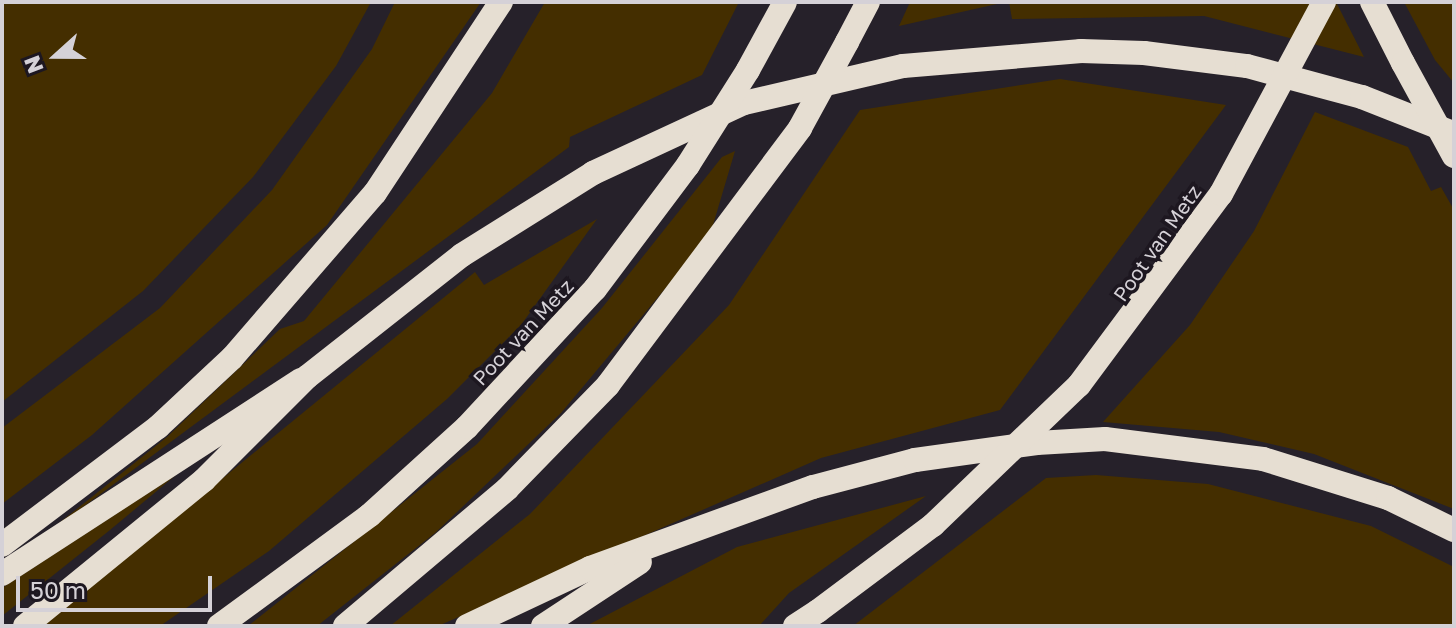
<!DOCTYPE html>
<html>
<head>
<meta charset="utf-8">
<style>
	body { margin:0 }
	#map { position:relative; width:1456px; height:628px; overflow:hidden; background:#26212a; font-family:"Golos Text",sans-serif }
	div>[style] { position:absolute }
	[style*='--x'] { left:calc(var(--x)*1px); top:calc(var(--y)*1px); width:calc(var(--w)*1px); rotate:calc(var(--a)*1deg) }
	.green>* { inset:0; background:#442e00 }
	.highway>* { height:24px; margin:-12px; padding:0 12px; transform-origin:12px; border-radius:12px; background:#e6ded2 }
	.highway-bridge>* { height:24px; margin:-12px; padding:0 12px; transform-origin:12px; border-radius:12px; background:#e6ded2 }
	span { translate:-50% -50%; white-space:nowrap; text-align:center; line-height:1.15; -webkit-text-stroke:7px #1d1720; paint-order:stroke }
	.street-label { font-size:20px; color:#d5d1d7 }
	.frame { position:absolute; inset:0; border:4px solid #d5d1d7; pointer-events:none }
	.north { position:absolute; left:16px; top:16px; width:80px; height:80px; -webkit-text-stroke:6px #1d1720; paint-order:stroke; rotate:249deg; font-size:22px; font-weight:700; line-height:32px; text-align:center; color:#d5d1d7 }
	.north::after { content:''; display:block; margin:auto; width:28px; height:36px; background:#d5d1d7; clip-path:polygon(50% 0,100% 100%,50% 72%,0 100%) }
	.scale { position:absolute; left:16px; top:576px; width:196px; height:36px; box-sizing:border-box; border:4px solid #d5d1d7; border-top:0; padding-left:10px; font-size:24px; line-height:28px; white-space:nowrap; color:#d5d1d7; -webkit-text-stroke:6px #1d1720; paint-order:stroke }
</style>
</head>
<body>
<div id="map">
	<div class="green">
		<i style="clip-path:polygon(2px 2px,371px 2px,336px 66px,253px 177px,143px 291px,2px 402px)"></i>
		<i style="clip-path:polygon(395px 2px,481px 2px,327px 225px,92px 435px,2px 504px,2px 428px,160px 308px,272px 190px,372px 49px)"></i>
		<i style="clip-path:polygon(545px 2px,739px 2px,702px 75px,570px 137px,569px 147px,29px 547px,167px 437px,280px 329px,304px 321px,492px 93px)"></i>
		<i style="clip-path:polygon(910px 2px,1006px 2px,899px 26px)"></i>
		<i style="clip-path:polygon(1009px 2px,1336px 2px,1364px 57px,1204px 16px,1012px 19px)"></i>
		<i style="clip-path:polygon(1404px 2px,1454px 2px,1454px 83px,1435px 60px)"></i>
		<i style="clip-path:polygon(1060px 79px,1226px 105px,1000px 410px,821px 458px,438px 626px,390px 626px,530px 514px,729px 305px,860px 110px)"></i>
		<i style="clip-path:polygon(1315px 112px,1408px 147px,1431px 191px,1441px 187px,1454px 210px,1454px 509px,1314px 454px,1219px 432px,1103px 422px,1190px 325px,1254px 231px)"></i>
		<i style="clip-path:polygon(735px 151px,710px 235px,561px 413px,435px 533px,317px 626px,248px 626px,477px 444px,602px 308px,722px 157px)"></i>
		<i style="clip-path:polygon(597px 219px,521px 325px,447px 399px,269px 551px,160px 626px,42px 626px,475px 272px,484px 285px)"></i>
		<i style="clip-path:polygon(176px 475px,110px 530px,2px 616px,2px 588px)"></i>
		<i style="clip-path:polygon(1096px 475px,1208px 484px,1371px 526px,1454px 567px,1454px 626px,853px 626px,1046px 478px)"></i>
		<i style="clip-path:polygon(926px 496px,789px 593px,759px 626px,586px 626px,737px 547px)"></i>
	</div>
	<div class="highway">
		<i style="--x:1372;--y:2;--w:68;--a:63.1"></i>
		<i style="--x:847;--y:42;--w:45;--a:-62.3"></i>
		<i style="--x:748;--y:70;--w:77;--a:-61.4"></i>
		<i style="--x:2;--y:545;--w:196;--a:-37.1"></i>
		<i style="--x:158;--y:427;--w:101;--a:-43"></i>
		<i style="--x:232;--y:358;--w:218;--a:-49.1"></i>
		<i style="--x:375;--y:193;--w:229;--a:-56.6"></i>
		<i style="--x:2;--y:574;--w:356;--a:-33"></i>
		<i style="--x:25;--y:626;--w:231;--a:-39.2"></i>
		<i style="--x:204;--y:480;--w:146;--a:-45"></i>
		<i style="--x:307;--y:377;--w:197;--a:-38.2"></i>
		<i style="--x:462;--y:255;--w:155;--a:-32"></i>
		<i style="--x:593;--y:173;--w:166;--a:-24.9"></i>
		<i style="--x:744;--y:103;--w:163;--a:-13.1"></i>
		<i style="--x:903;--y:66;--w:179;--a:-4.8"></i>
		<i style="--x:1081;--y:51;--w:63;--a:1.8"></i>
		<i style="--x:1144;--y:53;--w:104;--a:7.2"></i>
		<i style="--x:1247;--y:66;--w:119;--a:15.1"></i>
		<i style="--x:1362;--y:97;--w:92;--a:21.6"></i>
		<i style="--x:219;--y:626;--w:187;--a:-36.3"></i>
		<i style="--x:370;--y:515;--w:131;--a:-42.2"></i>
		<i style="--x:467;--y:427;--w:188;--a:-47.2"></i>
		<i style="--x:595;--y:289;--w:155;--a:-53.1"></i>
		<i style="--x:345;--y:626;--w:212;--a:-40.2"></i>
		<i style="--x:507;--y:489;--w:145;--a:-45.8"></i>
		<i style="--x:608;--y:385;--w:321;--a:-53.2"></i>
		<i style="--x:467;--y:626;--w:136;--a:-25.2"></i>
		<i style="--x:590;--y:568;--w:237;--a:-20"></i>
		<i style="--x:813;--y:487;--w:106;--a:-14.8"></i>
		<i style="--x:915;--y:460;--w:123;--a:-7.9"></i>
		<i style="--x:1037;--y:443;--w:68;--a:-3.4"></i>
		<i style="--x:1105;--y:439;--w:159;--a:7.2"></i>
		<i style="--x:1263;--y:459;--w:131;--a:17.3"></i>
		<i style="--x:1388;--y:498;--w:73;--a:25.9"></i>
		<i style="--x:543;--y:626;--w:116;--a:-33.4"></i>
		<i style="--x:795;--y:626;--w:27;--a:-33"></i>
	</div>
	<div class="highway-bridge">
		<i style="--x:1403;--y:63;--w:106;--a:61.3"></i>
		<i style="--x:800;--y:128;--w:98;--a:-61.3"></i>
		<i style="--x:688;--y:165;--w:112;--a:-57.7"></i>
		<i style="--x:818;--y:611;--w:144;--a:-36.8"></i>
		<i style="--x:933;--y:525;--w:202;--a:-43.8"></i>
		<i style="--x:1079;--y:385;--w:238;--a:-53.4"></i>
		<i style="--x:1221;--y:194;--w:218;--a:-61.8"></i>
	</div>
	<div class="street-label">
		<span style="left:1157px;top:243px;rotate:-55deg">Poot van Metz</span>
		<span style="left:523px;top:332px;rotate:-47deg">Poot van Metz</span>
	</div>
	<div class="frame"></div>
	<div class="north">N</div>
	<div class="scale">50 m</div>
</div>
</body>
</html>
